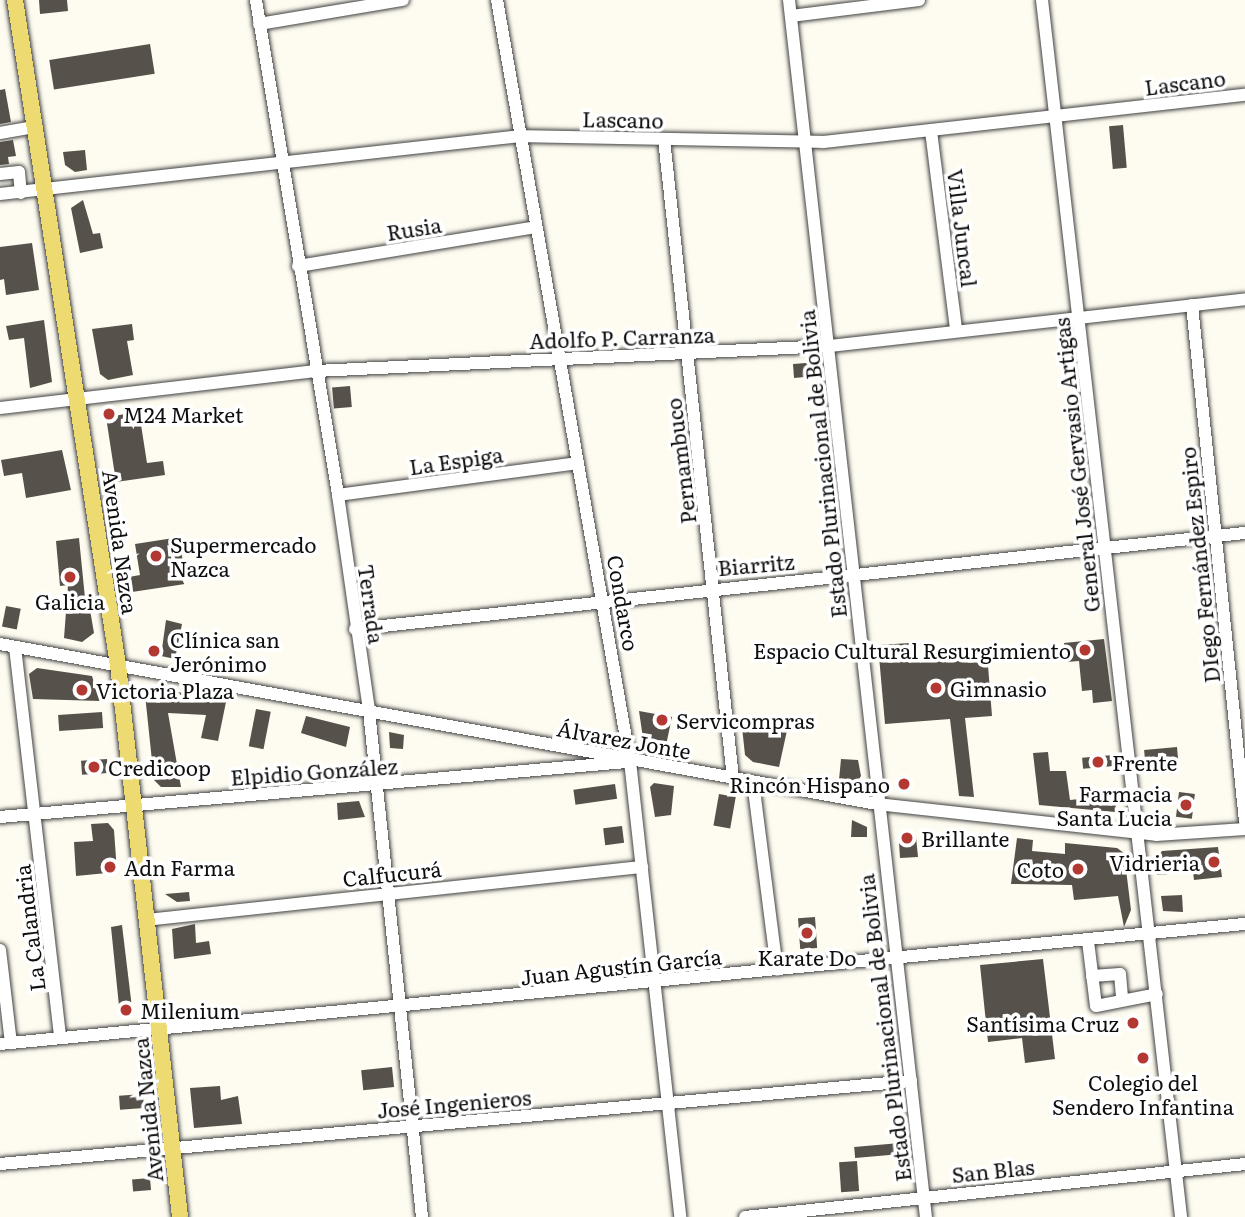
<!DOCTYPE html>
<html>
<head>
<meta charset="utf-8">
<style>
	body { margin:0 }
	#map { position:relative; width:1245px; height:1217px; overflow:hidden; background:#fefcf1; font-family:Literata,serif }
	div>[style] { position:absolute }
	[style*='--x'] { left:calc(var(--x)*1px); top:calc(var(--y)*1px); width:calc(var(--w)*1px); rotate:calc(var(--a)*1deg) }
	.building>* { inset:0; background:#56514b; transform-origin:0 0 }
	.roads { filter:drop-shadow(0 0 2px #414141) drop-shadow(0 0 2px #414141) }
	.minor>* { height:12px; margin:-6px; padding:0 6px; transform-origin:6px; border-radius:6px; background:#fff }
	.major>* { height:16px; margin:-8px; padding:0 8px; transform-origin:8px; border-radius:8px; background:#eddb71 }
	.dots>* { width:19px; height:19px; translate:-50% -50%; box-sizing:border-box; border:4px solid #fff; border-radius:50% }
	span { translate:-50% -50%; white-space:nowrap; text-align:center; line-height:1.15; -webkit-text-stroke:7px #fff; paint-order:stroke }
	.street-label { font-size:21px; color:#0e0e0e }
	.poi-label { font-size:21px; color:#0e0e0e }
	.left { translate:0 -50%; text-align:left }
	.right { translate:-100% -50%; text-align:right }
</style>
</head>
<body>
<div id="map">
	<div class="building">
		<i style="clip-path:polygon(39px 0,67px 0,68px 11px,40px 14px)"></i>
		<i style="left:150px;top:44px;width:30px;height:102px;rotate:81deg"></i>
		<i style="clip-path:polygon(5px 89px,11px 122px,0 124px,0 90px)"></i>
		<i style="left:1123px;top:125px;width:43px;height:14px;rotate:85deg"></i>
		<i style="clip-path:polygon(13px 140px,16px 156px,8px 157px,9px 164px,0 165px,0 142px)"></i>
		<i style="clip-path:polygon(85px 150px,87px 170px,75px 172px,65px 165px,63px 152px)"></i>
		<i style="clip-path:polygon(83px 200px,93px 234px,100px 233px,103px 248px,80px 253px,71px 208px)"></i>
		<i style="clip-path:polygon(32px 243px,39px 290px,6px 295px,4px 279px,0 280px,0 247px)"></i>
		<i style="clip-path:polygon(44px 320px,52px 382px,30px 388px,24px 338px,9px 340px,6px 326px)"></i>
		<i style="clip-path:polygon(132px 324px,134px 340px,127px 341px,133px 375px,108px 380px,100px 374px,92px 329px)"></i>
		<i style="clip-path:polygon(806px 363px,815px 369px,816px 376px,794px 378px,793px 364px)"></i>
		<i style="left:350px;top:386px;width:21px;height:18px;rotate:85deg"></i>
		<i style="clip-path:polygon(139px 412px,147px 463px,163px 461px,165px 475px,116px 482px,106px 417px)"></i>
		<i style="clip-path:polygon(62px 450px,71px 490px,26px 498px,22px 473px,4px 476px,1px 460px)"></i>
		<i style="clip-path:polygon(180px 537px,185px 584px,132px 592px,129px 577px,140px 575px,135px 544px)"></i>
		<i style="clip-path:polygon(79px 538px,85px 598px,88px 598px,94px 633px,82px 642px,64px 638px,68px 585px,60px 586px,56px 541px)"></i>
		<i style="left:6px;top:606px;width:15px;height:21px;rotate:11deg"></i>
		<i style="clip-path:polygon(166px 620px,182px 624px,175px 659px,161px 656px)"></i>
		<i style="clip-path:polygon(1104px 639px,1112px 701px,1093px 703px,1092px 690px,1082px 691px,1079px 661px,1066px 662px,1064px 643px)"></i>
		<i style="clip-path:polygon(910px 643px,912px 659px,987px 653px,992px 716px,965px 718px,974px 797px,959px 796px,950px 719px,885px 724px,878px 645px)"></i>
		<i style="clip-path:polygon(37px 668px,92px 676px,100px 701px,33px 699px,29px 674px)"></i>
		<i style="clip-path:polygon(144px 685px,226px 702px,218px 741px,201px 738px,206px 715px,168px 713px,181px 787px,161px 787px,154px 780px)"></i>
		<i style="left:256px;top:709px;width:15px;height:38px;rotate:11deg"></i>
		<i style="clip-path:polygon(639px 711px,672px 717px,665px 750px,644px 745px)"></i>
		<i style="left:102px;top:712px;width:16px;height:44px;rotate:86deg"></i>
		<i style="clip-path:polygon(306px 716px,350px 727px,346px 747px,301px 733px)"></i>
		<i style="clip-path:polygon(788px 726px,779px 767px,753px 762px,745px 755px,742px 727px)"></i>
		<i style="clip-path:polygon(389px 732px,404px 735px,403px 749px,390px 748px)"></i>
		<i style="left:1177px;top:747px;width:21px;height:33px;rotate:85deg"></i>
		<i style="clip-path:polygon(1048px 752px,1050px 771px,1066px 771px,1070px 800px,1117px 795px,1115px 812px,1039px 805px,1033px 753px)"></i>
		<i style="left:1113px;top:755px;width:11px;height:31px;rotate:85deg"></i>
		<i style="left:107px;top:759px;width:14px;height:26px;rotate:86deg"></i>
		<i style="clip-path:polygon(841px 759px,858px 760px,861px 776px,857px 782px,839px 780px)"></i>
		<i style="clip-path:polygon(654px 783px,674px 786px,671px 815px,655px 817px,650px 787px)"></i>
		<i style="left:615px;top:784px;width:15px;height:42px;rotate:82deg"></i>
		<i style="left:1179px;top:792px;width:16px;height:25px;rotate:7deg"></i>
		<i style="left:719px;top:794px;width:17px;height:32px;rotate:10deg"></i>
		<i style="clip-path:polygon(359px 801px,365px 817px,338px 820px,337px 803px)"></i>
		<i style="clip-path:polygon(852px 820px,867px 827px,867px 837px,851px 837px)"></i>
		<i style="clip-path:polygon(108px 823px,114px 830px,117px 872px,76px 876px,74px 842px,93px 841px,91px 824px)"></i>
		<i style="left:622px;top:826px;width:17px;height:19px;rotate:83deg"></i>
		<i style="clip-path:polygon(916px 837px,918px 857px,900px 858px,899px 842px)"></i>
		<i style="clip-path:polygon(1017px 838px,1033px 840px,1032px 851px,1065px 854px,1065px 843px,1117px 848px,1124px 853px,1131px 910px,1124px 927px,1118px 896px,1074px 900px,1072px 885px,1011px 884px)"></i>
		<i style="clip-path:polygon(1218px 847px,1222px 877px,1194px 880px,1193px 872px,1157px 875px,1156px 859px,1162px 851px)"></i>
		<i style="clip-path:polygon(189px 892px,190px 901px,177px 902px,165px 894px)"></i>
		<i style="clip-path:polygon(1182px 895px,1183px 912px,1163px 911px,1161px 896px)"></i>
		<i style="left:815px;top:917px;width:31px;height:17px;rotate:86deg"></i>
		<i style="clip-path:polygon(195px 924px,196px 943px,209px 941px,211px 954px,174px 959px,172px 929px)"></i>
		<i style="clip-path:polygon(122px 925px,132px 1008px,120px 1016px,111px 927px)"></i>
		<i style="clip-path:polygon(1043px 959px,1055px 1059px,1025px 1063px,1022px 1038px,988px 1042px,980px 965px)"></i>
		<i style="left:392px;top:1067px;width:20px;height:31px;rotate:84deg"></i>
		<i style="clip-path:polygon(220px 1086px,221px 1100px,238px 1096px,242px 1124px,194px 1128px,190px 1088px)"></i>
		<i style="left:143px;top:1094px;width:14px;height:24px;rotate:86deg"></i>
		<i style="left:900px;top:1143px;width:11px;height:46px;rotate:85deg"></i>
		<i style="left:857px;top:1161px;width:30px;height:18px;rotate:86deg"></i>
		<i style="left:150px;top:1178px;width:12px;height:18px;rotate:85deg"></i>
	</div>
	<div class="roads">
		<div class="minor">
			<i style="--x:256;--y:0;--w:502;--a:80.59"></i>
			<i style="--x:338;--y:495;--w:218;--a:81.8"></i>
			<i style="--x:369;--y:711;--w:509;--a:84.02"></i>
			<i style="--x:497;--y:0;--w:773;--a:80.09"></i>
			<i style="--x:630;--y:761;--w:459;--a:83.7"></i>
			<i style="--x:789;--y:0;--w:1225;--a:83.58"></i>
			<i style="--x:1042;--y:0;--w:1225;--a:83.48"></i>
			<i style="--x:791;--y:16;--w:129;--a:-7.1"></i>
			<i style="--x:259;--y:24;--w:146;--a:-9.5"></i>
			<i style="--x:931;--y:131;--w:201;--a:82.8"></i>
			<i style="--x:0;--y:133;--w:36;--a:-10"></i>
			<i style="--x:664;--y:139;--w:643;--a:83.84"></i>
			<i style="--x:0;--y:174;--w:19;--a:-6"></i>
			<i style="--x:19;--y:172;--w:21;--a:85"></i>
			<i style="--x:0;--y:194;--w:524;--a:-6.35"></i>
			<i style="--x:521;--y:136;--w:302;--a:1.1"></i>
			<i style="--x:823;--y:142;--w:425;--a:-6.4"></i>
			<i style="--x:298;--y:266;--w:241;--a:-9.3"></i>
			<i style="--x:1192;--y:305;--w:519;--a:84.14"></i>
			<i style="--x:0;--y:408;--w:318;--a:-6.7"></i>
			<i style="--x:316;--y:371;--w:514;--a:-2.79"></i>
			<i style="--x:829;--y:346;--w:419;--a:-6.4"></i>
			<i style="--x:338;--y:495;--w:242;--a:-7.6"></i>
			<i style="--x:355;--y:629;--w:895;--a:-6.16"></i>
			<i style="--x:0;--y:644;--w:891;--a:10.34"></i>
			<i style="--x:877;--y:804;--w:281;--a:6.3"></i>
			<i style="--x:1156;--y:835;--w:89;--a:-3.9"></i>
			<i style="--x:15;--y:647;--w:393;--a:83.4"></i>
			<i style="--x:753;--y:782;--w:189;--a:82.7"></i>
			<i style="--x:0;--y:817;--w:628;--a:-5.02"></i>
			<i style="--x:146;--y:920;--w:499;--a:-6.1"></i>
			<i style="--x:1088;--y:941;--w:65;--a:83"></i>
			<i style="--x:1096;--y:1006;--w:62;--a:-11.1"></i>
			<i style="--x:0;--y:950;--w:94;--a:83.3"></i>
			<i style="--x:1092;--y:976;--w:28;--a:-4"></i>
			<i style="--x:1120;--y:974;--w:24;--a:85"></i>
			<i style="--x:0;--y:1044;--w:1251;--a:-5.51"></i>
			<i style="--x:0;--y:1164;--w:915;--a:-5.21"></i>
			<i style="--x:745;--y:1217;--w:503;--a:-6.05"></i>
		</div>
		<div class="major">
			<i style="--x:15;--y:0;--w:673;--a:81.2"></i>
			<i style="--x:118;--y:665;--w:555;--a:83.59"></i>
		</div>
	</div>
	<div class="dots">
		<i style="left:109px;top:414px;background:#b33831"></i>
		<i style="left:156px;top:556px;background:#b33831"></i>
		<i style="left:70px;top:577px;background:#b33831"></i>
		<i style="left:1085px;top:650px;background:#b33831"></i>
		<i style="left:154px;top:651px;background:#b33831"></i>
		<i style="left:936px;top:688px;background:#b33831"></i>
		<i style="left:82px;top:690px;background:#b33831"></i>
		<i style="left:662px;top:720px;background:#b33831"></i>
		<i style="left:1098px;top:762px;background:#b33831"></i>
		<i style="left:94px;top:767px;background:#b33831"></i>
		<i style="left:904px;top:784px;background:#b33831"></i>
		<i style="left:1186px;top:805px;background:#b33831"></i>
		<i style="left:907px;top:838px;background:#b33831"></i>
		<i style="left:1214px;top:862px;background:#b33831"></i>
		<i style="left:110px;top:867px;background:#b33831"></i>
		<i style="left:1078px;top:869px;background:#b33831"></i>
		<i style="left:807px;top:933px;background:#b33831"></i>
		<i style="left:126px;top:1010px;background:#b33831"></i>
		<i style="left:1133px;top:1023px;background:#b33831"></i>
		<i style="left:1143px;top:1058px;background:#b33831"></i>
	</div>
	<div class="street-label">
		<span style="left:1185px;top:82px;rotate:-7deg">Lascano</span>
		<span style="left:623px;top:119px;rotate:1deg">Lascano</span>
		<span style="left:414px;top:228px;rotate:-9deg">Rusia</span>
		<span style="left:963px;top:228px;rotate:83deg">Villa Juncal</span>
		<span style="left:622px;top:337px;rotate:-2deg">Adolfo P. Carranza</span>
		<span style="left:456px;top:460px;rotate:-8deg">La Espiga</span>
		<span style="left:680px;top:461px;rotate:-97deg">Pernambuco</span>
		<span style="left:822px;top:464px;rotate:-96deg">Estado Plurinacional de Bolivia</span>
		<span style="left:1076px;top:465px;rotate:-96deg">General José Gervasio Artigas</span>
		<span style="left:121px;top:542px;rotate:82deg">Avenida Nazca</span>
		<span style="left:756px;top:564px;rotate:-5deg">Biarritz</span>
		<span style="left:1199px;top:565px;rotate:-96deg">DIego Fernández Espiro</span>
		<span style="left:624px;top:603px;rotate:80deg">Condarco</span>
		<span style="left:372px;top:604px;rotate:82deg">Terrada</span>
		<span style="left:624px;top:739px;rotate:10deg">Álvarez Jonte</span>
		<span style="left:314px;top:771px;rotate:-4deg">Elpidio González</span>
		<span style="left:392px;top:873px;rotate:-6deg">Calfucurá</span>
		<span style="left:29px;top:928px;rotate:-97deg">La Calandria</span>
		<span style="left:621px;top:966px;rotate:-6deg">Juan Agustín García</span>
		<span style="left:884px;top:1028px;rotate:-97deg">Estado Plurinacional de Bolivia</span>
		<span style="left:454px;top:1103px;rotate:-5deg">José Ingenieros</span>
		<span style="left:147px;top:1110px;rotate:-96deg">Avenida Nazca</span>
		<span style="left:993px;top:1170px;rotate:-6deg">San Blas</span>
	</div>
	<div class="poi-label">
		<span class="left" style="left:123px;top:414px">M24 Market</span>
		<span class="left" style="left:170px;top:556px">Supermercado<br>Nazca</span>
		<span style="left:70px;top:601px">Galicia</span>
		<span class="left" style="left:170px;top:651px">Clínica san<br>Jerónimo</span>
		<span class="right" style="left:1071px;top:650px">Espacio Cultural Resurgimiento</span>
		<span class="left" style="left:950px;top:688px">Gimnasio</span>
		<span class="left" style="left:96px;top:690px">Victoria Plaza</span>
		<span class="left" style="left:676px;top:720px">Servicompras</span>
		<span class="left" style="left:1112px;top:762px">Frente</span>
		<span class="left" style="left:108px;top:767px">Credicoop</span>
		<span class="right" style="left:890px;top:784px">Rincón Hispano</span>
		<span class="right" style="left:1172px;top:805px">Farmacia<br>Santa Lucia</span>
		<span class="left" style="left:921px;top:838px">Brillante</span>
		<span class="right" style="left:1200px;top:862px">Vidrieria</span>
		<span class="left" style="left:124px;top:867px">Adn Farma</span>
		<span class="right" style="left:1064px;top:869px">Coto</span>
		<span style="left:807px;top:957px">Karate Do</span>
		<span class="left" style="left:140px;top:1010px">Milenium</span>
		<span class="right" style="left:1119px;top:1023px">Santísima Cruz</span>
		<span style="left:1143px;top:1094px">Colegio del<br>Sendero Infantina</span>
	</div>
</div>
</body>
</html>
